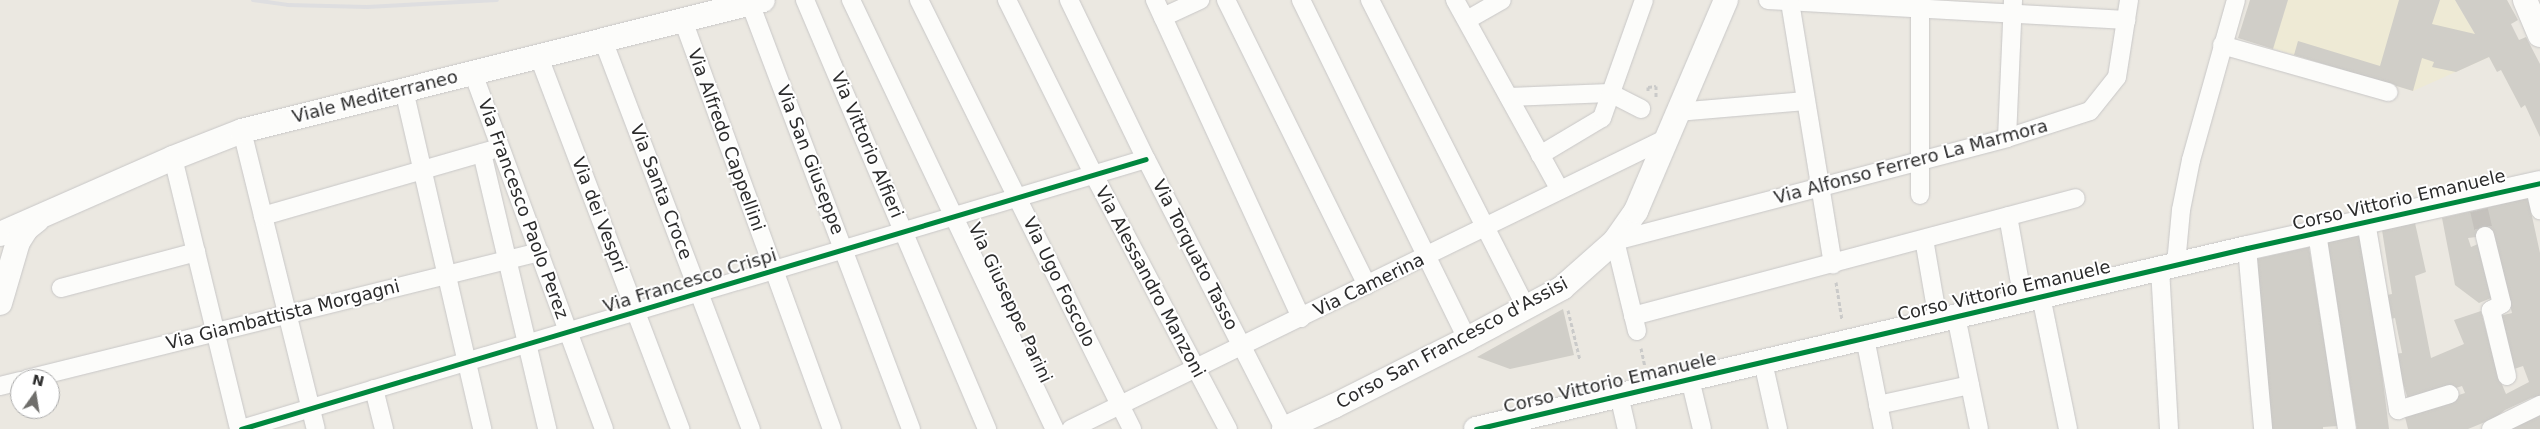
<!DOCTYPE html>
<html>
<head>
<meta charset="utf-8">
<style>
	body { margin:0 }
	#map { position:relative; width:2540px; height:429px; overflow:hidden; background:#ebe8e1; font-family:"DejaVu Sans",sans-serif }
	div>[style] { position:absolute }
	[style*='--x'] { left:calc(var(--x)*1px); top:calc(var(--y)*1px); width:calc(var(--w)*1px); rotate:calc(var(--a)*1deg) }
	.education>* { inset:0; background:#eeead5 }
	.building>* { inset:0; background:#d0cec8 }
	.street-tunnel>* { height:18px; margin-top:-9px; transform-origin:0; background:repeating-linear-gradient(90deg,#c5c2bd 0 18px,transparent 0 27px) }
	.path>* { height:3px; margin-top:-1.5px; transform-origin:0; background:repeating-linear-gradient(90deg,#cacac9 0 4px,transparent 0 6.5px) }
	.roads { filter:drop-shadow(0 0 1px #c8c7c7) drop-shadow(0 0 1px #c8c7c7) }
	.street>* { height:18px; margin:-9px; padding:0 9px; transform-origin:9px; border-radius:9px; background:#fcfcfa }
	.secondary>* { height:24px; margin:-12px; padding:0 12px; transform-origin:12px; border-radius:12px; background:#fcfcfa }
	.rail>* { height:4px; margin:-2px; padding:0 2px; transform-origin:2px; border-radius:2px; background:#dedee0 }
	.cycleway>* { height:5px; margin:-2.5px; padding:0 2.5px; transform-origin:2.5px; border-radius:2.5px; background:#00873e }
	span { translate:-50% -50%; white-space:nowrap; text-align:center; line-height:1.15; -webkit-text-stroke:4px #fff; paint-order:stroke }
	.street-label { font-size:18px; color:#2c2c2c }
	.north { position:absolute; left:10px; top:369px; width:50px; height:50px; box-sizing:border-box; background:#fff; border:1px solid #ababab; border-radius:50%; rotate:13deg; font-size:14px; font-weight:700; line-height:20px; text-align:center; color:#2c2c2c }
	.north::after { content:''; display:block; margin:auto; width:18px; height:22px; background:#6f6e6b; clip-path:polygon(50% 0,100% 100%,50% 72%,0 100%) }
</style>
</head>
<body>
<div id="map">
	<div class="education">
		<i style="clip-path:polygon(2250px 0,2455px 0,2489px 57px,2413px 91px,2239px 38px)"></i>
	</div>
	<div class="building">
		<i style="clip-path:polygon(2250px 0,2288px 0,2273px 49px,2238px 38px)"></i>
		<i style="clip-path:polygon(2399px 0,2440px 0,2432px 24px,2475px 34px,2455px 0,2507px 0,2518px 20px,2511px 24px,2519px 40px,2526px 37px,2540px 64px,2540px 137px,2525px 105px,2521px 108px,2501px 70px,2497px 72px,2489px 57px,2456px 72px,2432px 67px,2434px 62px,2422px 58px,2413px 91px,2294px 55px,2298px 41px,2380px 66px)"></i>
		<i style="clip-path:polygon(2528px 198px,2540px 253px,2540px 396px,2531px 398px,2505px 410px,2495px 418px,2468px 429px,2408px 429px,2404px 413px,2465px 393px,2462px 386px,2409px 403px,2394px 354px,2402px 353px,2395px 318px,2386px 320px,2382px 296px,2392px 294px,2382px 230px,2415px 223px,2426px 272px,2415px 276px,2431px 358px,2464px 344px,2454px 320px,2481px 311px,2498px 375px,2506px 394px,2529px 382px,2523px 366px,2514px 369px,2499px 316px,2512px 313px,2493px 235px,2468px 238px,2471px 247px,2478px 244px,2496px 296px,2479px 303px,2455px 285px,2442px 218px)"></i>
		<i style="clip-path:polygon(2362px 234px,2374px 309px,2389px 429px,2357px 429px,2327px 241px)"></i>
		<i style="clip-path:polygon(2309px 247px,2338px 426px,2323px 427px,2323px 429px,2271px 429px,2256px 259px)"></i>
		<i style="clip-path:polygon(1563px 309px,1574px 355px,1510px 369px,1477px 357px)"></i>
		<i style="clip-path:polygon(2540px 414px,2540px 429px,2508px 429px)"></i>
	</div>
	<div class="street-tunnel">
		<i style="--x:2479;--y:210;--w:27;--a:77"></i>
	</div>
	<div class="path">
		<i style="--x:1648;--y:91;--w:4;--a:-90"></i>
		<i style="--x:1648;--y:87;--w:8;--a:-7"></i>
		<i style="--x:1656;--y:86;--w:12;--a:90"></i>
		<i style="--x:1836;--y:282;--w:38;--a:81"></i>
		<i style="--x:1568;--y:310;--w:51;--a:76.5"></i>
		<i style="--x:1641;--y:348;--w:19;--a:78"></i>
	</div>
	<div class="roads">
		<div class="street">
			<i style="--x:805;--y:0;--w:466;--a:67"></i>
			<i style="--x:851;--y:0;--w:475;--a:64.6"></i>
			<i style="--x:919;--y:0;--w:479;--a:63.6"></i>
			<i style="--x:1007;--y:0;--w:195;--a:63.6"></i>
			<i style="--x:1094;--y:175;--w:287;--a:62.2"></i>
			<i style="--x:1069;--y:0;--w:177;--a:64.2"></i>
			<i style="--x:1146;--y:159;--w:303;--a:62.9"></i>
			<i style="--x:1155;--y:0;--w:350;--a:65.3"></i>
			<i style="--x:1226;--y:0;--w:318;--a:63.7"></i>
			<i style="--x:1301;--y:0;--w:377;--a:63.9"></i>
			<i style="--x:1370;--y:0;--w:344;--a:63.1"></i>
			<i style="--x:1455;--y:0;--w:217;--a:61.1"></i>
			<i style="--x:1768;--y:0;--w:359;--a:3.2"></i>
			<i style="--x:1917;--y:0;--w:9;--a:72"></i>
			<i style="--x:1920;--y:9;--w:186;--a:90"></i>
			<i style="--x:1790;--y:2;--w:266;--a:80.7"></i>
			<i style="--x:750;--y:3;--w:455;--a:69.3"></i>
			<i style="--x:1163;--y:17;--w:41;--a:-24.7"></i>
			<i style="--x:683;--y:20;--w:435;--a:70"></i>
			<i style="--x:1467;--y:20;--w:40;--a:-29.7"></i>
			<i style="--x:603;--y:40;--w:416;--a:69.2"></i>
			<i style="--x:2222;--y:45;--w:173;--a:15.8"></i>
			<i style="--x:539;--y:57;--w:398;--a:69.2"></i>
			<i style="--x:473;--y:73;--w:379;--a:69.8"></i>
			<i style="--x:404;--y:90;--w:348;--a:77"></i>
			<i style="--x:1509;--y:97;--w:101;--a:-2.3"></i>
			<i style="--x:1610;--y:93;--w:35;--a:27"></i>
			<i style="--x:1677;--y:112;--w:129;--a:-4.9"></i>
			<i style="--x:242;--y:131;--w:307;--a:76.1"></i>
			<i style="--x:2007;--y:138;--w:138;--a:-87.5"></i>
			<i style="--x:482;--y:153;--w:284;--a:76.7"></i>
			<i style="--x:1540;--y:155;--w:72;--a:-30.8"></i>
			<i style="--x:1602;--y:118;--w:125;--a:-70.4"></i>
			<i style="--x:173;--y:158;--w:279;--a:76.3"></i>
			<i style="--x:2534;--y:184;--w:27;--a:77"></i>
			<i style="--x:263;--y:216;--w:237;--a:-16.1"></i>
			<i style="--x:2008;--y:216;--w:85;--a:79.9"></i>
			<i style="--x:2366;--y:222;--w:191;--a:80.3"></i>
			<i style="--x:2398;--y:410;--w:54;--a:-17.1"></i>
			<i style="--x:2317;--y:233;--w:198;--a:81.3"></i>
			<i style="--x:2485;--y:236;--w:70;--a:76"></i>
			<i style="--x:2502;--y:304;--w:13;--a:151"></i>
			<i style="--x:2491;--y:310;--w:68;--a:76.4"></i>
			<i style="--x:1924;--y:239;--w:82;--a:80.2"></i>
			<i style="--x:2247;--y:248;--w:182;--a:84.9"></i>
			<i style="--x:2176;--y:264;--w:54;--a:-84.7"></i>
			<i style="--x:2181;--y:210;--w:51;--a:-78.7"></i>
			<i style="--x:2191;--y:160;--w:166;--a:-74.3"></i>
			<i style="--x:2160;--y:268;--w:161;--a:86.8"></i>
			<i style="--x:61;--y:288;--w:140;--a:-14.9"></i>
			<i style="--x:2041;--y:296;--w:136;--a:78.5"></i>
			<i style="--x:1633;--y:316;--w:458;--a:-14.9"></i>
			<i style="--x:1956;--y:316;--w:115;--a:78.5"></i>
			<i style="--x:1637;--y:331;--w:93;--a:-103.7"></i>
			<i style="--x:1615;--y:241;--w:405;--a:-14.7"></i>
			<i style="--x:2007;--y:138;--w:87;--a:-18"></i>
			<i style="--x:2090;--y:111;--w:43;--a:-51.5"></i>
			<i style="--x:2117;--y:77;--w:78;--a:-81.1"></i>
			<i style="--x:1865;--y:338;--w:93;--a:78.8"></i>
			<i style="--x:1763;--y:362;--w:69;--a:77.4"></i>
			<i style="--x:27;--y:379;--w:528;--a:-13.93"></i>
			<i style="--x:1690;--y:379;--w:51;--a:76.5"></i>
			<i style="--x:0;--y:386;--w:21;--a:-14"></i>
			<i style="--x:374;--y:389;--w:41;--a:76"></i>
			<i style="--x:1619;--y:395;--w:35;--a:77"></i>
			<i style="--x:1878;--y:405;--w:94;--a:-12.3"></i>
			<i style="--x:241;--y:429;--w:944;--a:-16.61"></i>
			<i style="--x:1071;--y:429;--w:663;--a:-26.02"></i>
			<i style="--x:2491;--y:429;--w:55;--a:-26.1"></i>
		</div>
		<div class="secondary">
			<i style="--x:2525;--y:0;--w:38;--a:67"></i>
			<i style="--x:0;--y:234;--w:189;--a:-23.7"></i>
			<i style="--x:173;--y:158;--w:74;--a:-21.4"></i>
			<i style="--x:242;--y:131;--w:537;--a:-14.11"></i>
			<i style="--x:0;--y:303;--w:64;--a:-73.6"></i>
			<i style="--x:18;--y:242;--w:15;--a:-58"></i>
			<i style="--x:26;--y:229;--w:14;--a:-39"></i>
			<i style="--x:1284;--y:429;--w:55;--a:-24.7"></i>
			<i style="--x:1334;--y:406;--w:149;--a:-26.7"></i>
			<i style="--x:1467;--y:339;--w:108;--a:-28.2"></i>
			<i style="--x:1562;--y:288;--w:71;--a:-41.6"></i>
			<i style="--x:1615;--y:241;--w:37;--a:-55"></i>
			<i style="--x:1636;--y:211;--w:229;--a:-66.9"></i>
			<i style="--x:1476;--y:429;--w:792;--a:-13.21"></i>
			<i style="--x:2247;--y:248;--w:300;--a:-12.5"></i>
		</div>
	</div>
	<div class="rail">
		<i style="--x:253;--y:0;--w:35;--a:8"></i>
		<i style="--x:288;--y:5;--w:79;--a:1.5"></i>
		<i style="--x:367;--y:7;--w:130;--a:-3.1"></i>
	</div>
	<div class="cycleway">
		<i style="--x:241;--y:429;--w:944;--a:-16.61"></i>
		<i style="--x:1476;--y:429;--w:792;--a:-13.21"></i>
		<i style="--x:2247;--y:248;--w:300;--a:-12.5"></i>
	</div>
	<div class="street-label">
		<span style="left:375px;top:97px;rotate:-14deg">Viale Mediterraneo</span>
		<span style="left:726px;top:140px;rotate:70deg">Via Alfredo Cappellini</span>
		<span style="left:867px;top:145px;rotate:67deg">Via Vittorio Alfieri</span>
		<span style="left:810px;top:160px;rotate:69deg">Via San Giuseppe</span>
		<span style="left:1911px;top:162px;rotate:-15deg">Via Alfonso Ferrero La Marmora</span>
		<span style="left:661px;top:192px;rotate:69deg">Via Santa Croce</span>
		<span style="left:2399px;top:200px;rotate:-13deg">Corso Vittorio Emanuele</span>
		<span style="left:523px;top:209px;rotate:70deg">Via Francesco Paolo Perez</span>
		<span style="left:599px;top:215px;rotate:69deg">Via dei Vespri</span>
		<span style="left:1195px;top:255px;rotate:63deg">Via Torquato Tasso</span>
		<span style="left:690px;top:281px;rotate:-17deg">Via Francesco Crispi</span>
		<span style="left:1059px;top:282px;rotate:64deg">Via Ugo Foscolo</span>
		<span style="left:1150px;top:282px;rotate:62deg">Via Alessandro Manzoni</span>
		<span style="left:1369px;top:285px;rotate:-26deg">Via Camerina</span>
		<span style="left:2004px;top:291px;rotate:-13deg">Corso Vittorio Emanuele</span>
		<span style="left:1010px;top:303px;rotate:65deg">Via Giuseppe Parini</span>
		<span style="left:283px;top:315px;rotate:-14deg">Via Giambattista Morgagni</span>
		<span style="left:1452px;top:343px;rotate:-28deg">Corso San Francesco d'Assisi</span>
		<span style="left:1610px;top:383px;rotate:-13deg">Corso Vittorio Emanuele</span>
	</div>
	<div class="north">N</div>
</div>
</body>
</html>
